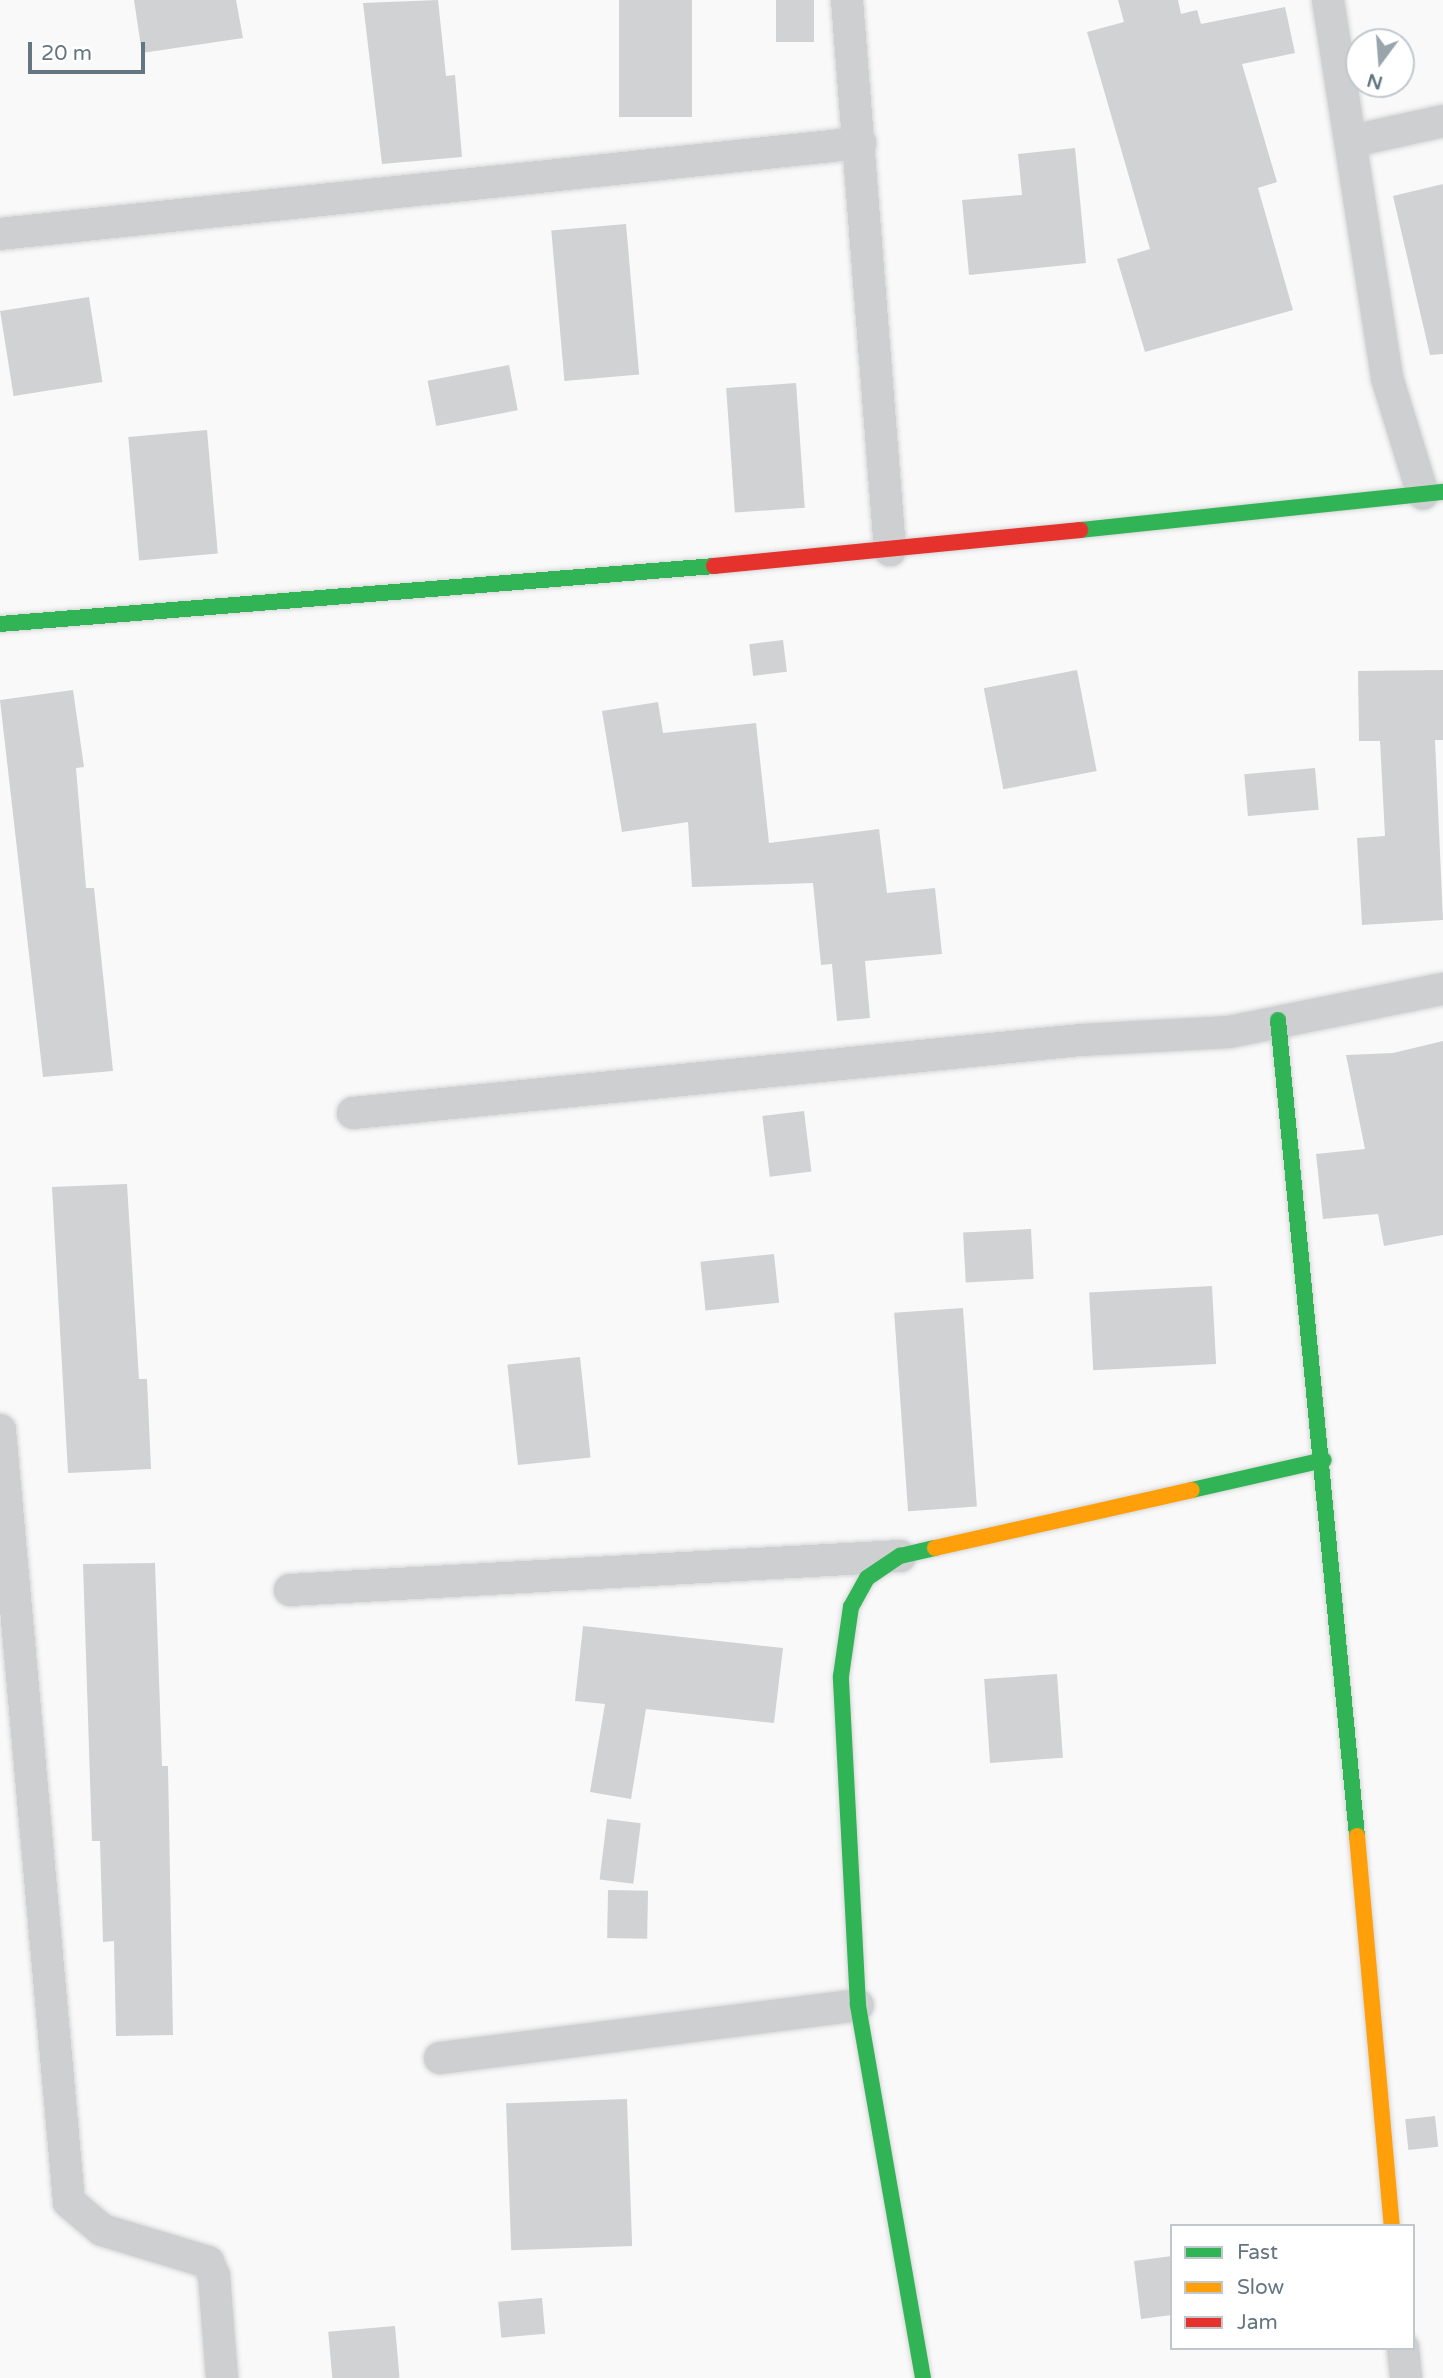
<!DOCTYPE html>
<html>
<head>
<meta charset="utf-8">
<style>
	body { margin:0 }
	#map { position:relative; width:1443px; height:2378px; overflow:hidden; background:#f9f9f9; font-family:"Varela Round",sans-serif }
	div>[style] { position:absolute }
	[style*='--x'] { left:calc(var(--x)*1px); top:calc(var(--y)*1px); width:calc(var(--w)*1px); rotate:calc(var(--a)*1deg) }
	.building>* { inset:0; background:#d0d2d3; transform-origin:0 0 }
	.roads { filter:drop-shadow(0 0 2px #d5d6d7) drop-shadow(0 0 2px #d5d6d7) }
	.street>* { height:32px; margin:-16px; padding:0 16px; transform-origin:16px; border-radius:16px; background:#cecfd0 }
	.fast>* { height:16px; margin:-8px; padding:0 8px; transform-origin:8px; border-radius:8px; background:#30b455 }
	.slow>* { height:16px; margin:-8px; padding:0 8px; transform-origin:8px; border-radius:8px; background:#ff9f0a }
	.jam>* { height:16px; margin:-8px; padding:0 8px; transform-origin:8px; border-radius:8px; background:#e5322d }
	span { translate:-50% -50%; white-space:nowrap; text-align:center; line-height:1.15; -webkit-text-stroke:7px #fff; paint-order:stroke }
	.legend { position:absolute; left:1170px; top:2224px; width:245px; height:126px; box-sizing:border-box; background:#fff; border:2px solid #c1c8cd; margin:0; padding:9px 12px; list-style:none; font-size:21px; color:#657683 }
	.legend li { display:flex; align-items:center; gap:14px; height:35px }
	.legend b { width:35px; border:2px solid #c1c8cd }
	.north { position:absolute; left:1345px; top:28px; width:70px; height:70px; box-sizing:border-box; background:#fff; border:2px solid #c1c8cd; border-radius:50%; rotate:196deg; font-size:19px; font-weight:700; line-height:28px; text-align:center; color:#657683 }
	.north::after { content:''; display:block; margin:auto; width:24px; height:32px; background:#99a4ac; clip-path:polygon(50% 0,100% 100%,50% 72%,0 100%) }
	.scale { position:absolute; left:28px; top:42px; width:117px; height:32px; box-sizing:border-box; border:4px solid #657683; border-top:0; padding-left:9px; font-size:21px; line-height:24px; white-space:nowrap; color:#657683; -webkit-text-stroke:5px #fff; paint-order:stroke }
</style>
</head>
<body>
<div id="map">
	<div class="building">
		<i style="clip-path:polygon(134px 0,236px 0,243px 38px,142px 53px)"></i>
		<i style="clip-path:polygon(438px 0,446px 76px,455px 75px,462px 157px,382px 164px,363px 3px)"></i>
		<i style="left:619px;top:0;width:73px;height:117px"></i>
		<i style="left:776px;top:0;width:38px;height:42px"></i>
		<i style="clip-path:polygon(1118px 0,1178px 0,1181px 14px,1197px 10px,1201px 24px,1285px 7px,1295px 53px,1242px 64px,1277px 182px,1258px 188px,1293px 310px,1145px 352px,1117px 259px,1150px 249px,1087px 32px,1124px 22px)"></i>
		<i style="clip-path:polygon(1075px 148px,1086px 263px,969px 275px,962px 200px,1022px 195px,1018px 154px)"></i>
		<i style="clip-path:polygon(1443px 184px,1443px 354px,1430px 355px,1393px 196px)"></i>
		<i style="left:626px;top:224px;width:151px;height:75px;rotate:85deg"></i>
		<i style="left:89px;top:297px;width:86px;height:90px;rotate:81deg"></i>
		<i style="left:509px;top:365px;width:46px;height:83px;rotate:79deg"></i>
		<i style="left:796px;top:383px;width:125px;height:70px;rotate:86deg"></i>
		<i style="left:207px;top:430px;width:124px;height:79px;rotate:85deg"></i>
		<i style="left:783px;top:640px;width:32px;height:34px;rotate:83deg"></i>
		<i style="left:1077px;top:670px;width:103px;height:95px;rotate:79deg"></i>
		<i style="clip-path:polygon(1443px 670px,1443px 740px,1435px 740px,1443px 920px,1362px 925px,1357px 838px,1385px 836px,1380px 741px,1359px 741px,1358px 671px)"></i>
		<i style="clip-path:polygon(73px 690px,84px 767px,76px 768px,86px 888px,94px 888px,113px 1071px,43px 1077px,0 700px)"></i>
		<i style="clip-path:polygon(658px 702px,663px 733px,756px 723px,769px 843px,879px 829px,887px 893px,935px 888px,942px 954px,865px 961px,870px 1018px,837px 1021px,832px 964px,821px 965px,813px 883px,692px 887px,688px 822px,622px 832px,602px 711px)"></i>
		<i style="left:1315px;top:768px;width:42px;height:71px;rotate:85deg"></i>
		<i style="clip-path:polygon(1443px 1041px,1443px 1235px,1384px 1246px,1378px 1214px,1323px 1219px,1316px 1154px,1365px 1149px,1346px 1055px,1393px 1053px)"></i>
		<i style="left:804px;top:1111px;width:61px;height:42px;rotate:83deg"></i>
		<i style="clip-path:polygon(127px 1184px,139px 1379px,147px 1379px,151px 1469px,68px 1473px,52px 1187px)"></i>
		<i style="left:1031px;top:1229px;width:50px;height:68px;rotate:87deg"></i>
		<i style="left:774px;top:1254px;width:49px;height:74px;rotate:84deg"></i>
		<i style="left:1212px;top:1286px;width:78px;height:123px;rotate:87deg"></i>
		<i style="left:963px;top:1308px;width:199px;height:69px;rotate:86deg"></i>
		<i style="left:580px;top:1357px;width:101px;height:73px;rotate:84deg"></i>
		<i style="clip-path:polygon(155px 1563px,162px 1766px,168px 1766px,173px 2035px,116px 2036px,114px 1941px,103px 1942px,100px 1841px,92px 1841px,83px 1564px)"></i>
		<i style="clip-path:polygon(583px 1626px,783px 1648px,774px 1723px,646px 1709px,631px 1799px,590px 1792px,605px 1704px,575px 1701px)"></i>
		<i style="left:1057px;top:1674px;width:84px;height:73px;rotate:86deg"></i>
		<i style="left:607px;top:1819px;width:34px;height:61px;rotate:7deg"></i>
		<i style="left:608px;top:1890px;width:40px;height:48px;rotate:1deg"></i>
		<i style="left:627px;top:2099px;width:147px;height:121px;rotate:88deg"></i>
		<i style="left:1435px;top:2116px;width:31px;height:30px;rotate:84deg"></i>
		<i style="clip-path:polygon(1172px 2256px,1172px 2315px,1141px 2319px,1134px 2261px)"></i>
		<i style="left:542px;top:2298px;width:36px;height:44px;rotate:85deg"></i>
		<i style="left:395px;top:2326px;width:52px;height:67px;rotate:85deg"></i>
	</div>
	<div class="roads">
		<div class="street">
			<i style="--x:847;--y:0;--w:552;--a:85.53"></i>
			<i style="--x:1328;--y:0;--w:383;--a:81.1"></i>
			<i style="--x:1387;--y:378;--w:121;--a:72.8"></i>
			<i style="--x:1353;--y:141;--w:92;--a:-12.5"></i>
			<i style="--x:0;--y:234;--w:865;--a:-6.04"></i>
			<i style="--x:353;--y:1113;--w:732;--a:-5.73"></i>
			<i style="--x:1081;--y:1040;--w:148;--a:-3.1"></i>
			<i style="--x:1229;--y:1032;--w:218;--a:-11.4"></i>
			<i style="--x:0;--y:1430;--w:775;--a:84.89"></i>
			<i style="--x:69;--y:2202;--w:43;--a:40.3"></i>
			<i style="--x:102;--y:2230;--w:111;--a:16.8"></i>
			<i style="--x:208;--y:2262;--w:15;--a:67"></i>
			<i style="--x:214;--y:2276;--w:102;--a:85.5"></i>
			<i style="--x:290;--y:1590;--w:611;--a:-3.19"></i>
			<i style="--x:440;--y:2058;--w:421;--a:-7.2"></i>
			<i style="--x:1403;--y:2348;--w:30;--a:84"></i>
		</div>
		<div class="fast">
			<i style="--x:1080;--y:530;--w:365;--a:-6"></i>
			<i style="--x:0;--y:624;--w:716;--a:-4.64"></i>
			<i style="--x:1278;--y:1020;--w:820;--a:84.47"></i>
			<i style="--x:1192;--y:1490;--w:135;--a:-12.8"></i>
			<i style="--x:923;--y:2378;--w:379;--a:-99.9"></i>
			<i style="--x:858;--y:2005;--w:329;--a:-93"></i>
			<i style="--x:841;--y:1676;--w:70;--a:-81.8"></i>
			<i style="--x:851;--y:1607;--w:33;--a:-61"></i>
			<i style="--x:867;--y:1578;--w:40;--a:-34"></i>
			<i style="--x:900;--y:1556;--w:36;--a:-13"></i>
		</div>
		<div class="slow">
			<i style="--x:935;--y:1548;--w:263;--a:-12.7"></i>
			<i style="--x:1357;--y:1836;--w:392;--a:84.9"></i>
		</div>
		<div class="jam">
			<i style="--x:714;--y:566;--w:368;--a:-5.6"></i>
		</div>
	</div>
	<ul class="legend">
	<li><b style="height:9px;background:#30b455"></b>Fast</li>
	<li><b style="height:9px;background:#ff9f0a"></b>Slow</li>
	<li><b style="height:9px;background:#e5322d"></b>Jam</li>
	</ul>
	<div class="north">N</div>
	<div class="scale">20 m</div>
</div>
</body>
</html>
